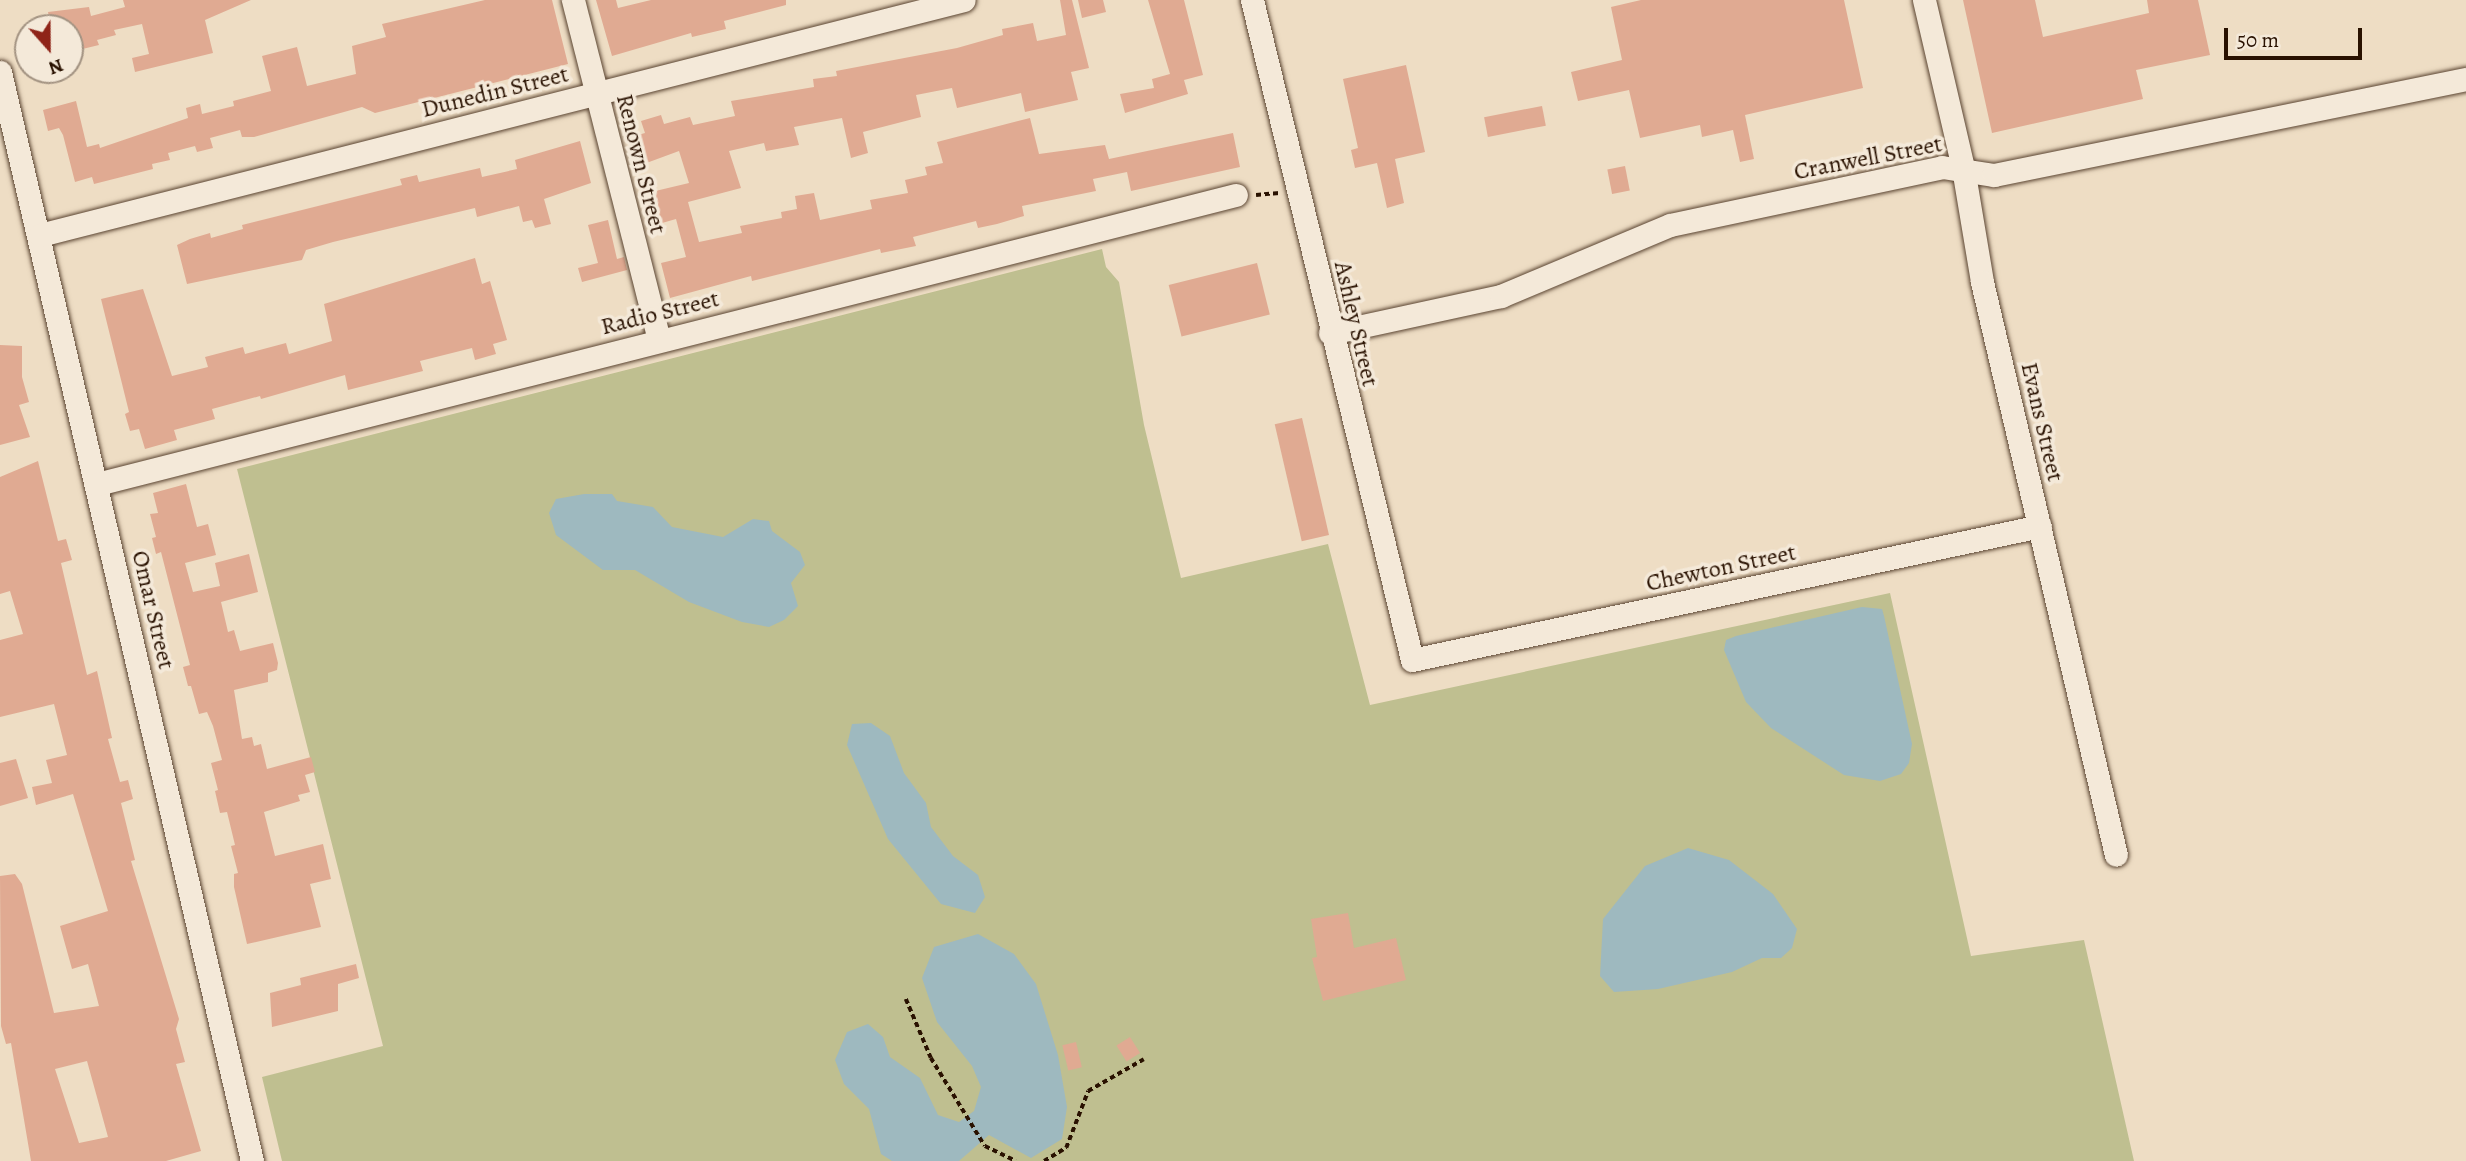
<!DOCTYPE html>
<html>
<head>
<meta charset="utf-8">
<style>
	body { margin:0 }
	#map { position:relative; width:2466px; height:1161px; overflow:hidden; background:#eeddc4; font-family:Alegreya,serif }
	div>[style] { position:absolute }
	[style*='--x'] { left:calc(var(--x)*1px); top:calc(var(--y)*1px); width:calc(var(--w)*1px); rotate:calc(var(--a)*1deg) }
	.green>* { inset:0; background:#bfbf90 }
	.water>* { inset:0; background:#9eb9bf }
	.building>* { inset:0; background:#e0aa92; transform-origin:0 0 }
	.path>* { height:3.5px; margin-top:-1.75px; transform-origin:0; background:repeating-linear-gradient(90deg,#291100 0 5px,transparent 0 8.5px) }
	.roads { filter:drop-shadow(0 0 2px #5a4431) drop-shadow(0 0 2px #5a4431) }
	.minor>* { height:23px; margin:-11.5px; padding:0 11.5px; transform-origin:11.5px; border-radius:11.5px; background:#f4e9d9 }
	span { translate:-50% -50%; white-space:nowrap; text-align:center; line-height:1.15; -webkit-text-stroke:7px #f4e9d9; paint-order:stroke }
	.street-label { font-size:24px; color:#291100 }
	.north { position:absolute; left:14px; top:14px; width:70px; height:70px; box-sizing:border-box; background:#f4e9d9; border:2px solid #a39382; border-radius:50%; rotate:159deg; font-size:19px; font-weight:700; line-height:28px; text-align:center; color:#291100 }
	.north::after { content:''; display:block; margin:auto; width:24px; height:32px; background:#8f2418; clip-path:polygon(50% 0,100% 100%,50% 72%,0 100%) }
	.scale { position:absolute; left:2224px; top:28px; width:138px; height:32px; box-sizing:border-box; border:4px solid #291100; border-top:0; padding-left:9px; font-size:21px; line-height:24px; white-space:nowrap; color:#291100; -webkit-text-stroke:5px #f4e9d9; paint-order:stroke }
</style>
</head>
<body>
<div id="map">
	<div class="green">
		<i style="clip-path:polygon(1102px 249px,1106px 267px,1119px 282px,1144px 425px,1181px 578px,1328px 544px,1370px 705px,1890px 593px,1971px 956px,2084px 940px,2134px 1161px,282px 1161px,262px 1077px,383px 1046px,237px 469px)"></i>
	</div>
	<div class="water">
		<i style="clip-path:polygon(584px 494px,612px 494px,617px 501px,653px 507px,672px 527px,723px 537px,753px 519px,769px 521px,772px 531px,800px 552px,805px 565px,791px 583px,798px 606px,784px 620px,769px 627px,742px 622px,689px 602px,635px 570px,603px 570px,556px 535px,549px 513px,556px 499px)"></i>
		<i style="clip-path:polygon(1862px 607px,1882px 609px,1884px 616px,1912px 744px,1909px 763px,1901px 774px,1880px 781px,1844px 775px,1771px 728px,1746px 702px,1724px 650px,1726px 640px,1736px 636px)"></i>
		<i style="clip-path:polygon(871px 723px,890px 736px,904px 773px,926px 803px,931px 827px,953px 856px,978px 875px,985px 897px,975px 913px,941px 904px,888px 839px,847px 745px,852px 724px)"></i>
		<i style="clip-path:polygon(1688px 848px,1729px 860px,1773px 894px,1797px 929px,1792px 948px,1781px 958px,1762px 958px,1732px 972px,1658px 989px,1614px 992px,1600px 976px,1603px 919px,1645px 866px)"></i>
		<i style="clip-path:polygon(978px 934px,1014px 954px,1036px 984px,1058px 1055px,1067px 1107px,1062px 1139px,1031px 1158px,989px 1135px,959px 1161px,892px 1161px,881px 1154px,869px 1109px,844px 1084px,835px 1060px,847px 1032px,868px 1024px,883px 1037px,890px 1057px,920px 1078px,938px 1115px,959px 1122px,974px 1111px,981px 1087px,972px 1066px,937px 1022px,922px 978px,934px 947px)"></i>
	</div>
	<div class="building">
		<i style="clip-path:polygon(123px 0,251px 0,205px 20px,213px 53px,135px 72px,132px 58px,149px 54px,142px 24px,114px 30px,116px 35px,97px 40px,99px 45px,70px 52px,70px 28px,28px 28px,28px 23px,49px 17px,48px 12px,89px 7px,91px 16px,125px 7px)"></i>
		<i style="clip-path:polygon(485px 0,552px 0,568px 64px,375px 113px,362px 107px,254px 137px,242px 137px,240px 130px,210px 138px,213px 148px,197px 152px,195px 146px,168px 153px,170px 160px,152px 164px,153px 169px,94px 184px,92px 177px,75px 182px,63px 135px,59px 128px,48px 131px,43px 110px,76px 101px,87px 147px,99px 144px,100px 148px,188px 118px,186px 108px,200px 104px,202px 114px,234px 106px,233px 101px,271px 91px,262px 56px,297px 47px,307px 86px,356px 74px,352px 46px,386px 37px,382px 24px)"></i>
		<i style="clip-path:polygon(596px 0,616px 0,618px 8px,651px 0,786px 0,786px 5px,724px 21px,726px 29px,692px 37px,691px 33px,612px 56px)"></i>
		<i style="clip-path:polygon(1060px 0,1072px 0,1089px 68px,1071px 72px,1078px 100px,1025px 112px,1021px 93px,957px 108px,952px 88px,916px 95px,921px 117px,863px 132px,868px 153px,851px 158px,842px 118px,794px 127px,799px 145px,766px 151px,764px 143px,729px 151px,741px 188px,688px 202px,699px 242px,742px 233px,740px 226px,782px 218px,781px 212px,797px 209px,795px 196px,814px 193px,820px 220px,872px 209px,870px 200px,908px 193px,905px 180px,927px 175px,925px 167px,943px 163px,937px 142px,1030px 118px,1039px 154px,1105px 145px,1109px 159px,1233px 133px,1240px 167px,1131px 191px,1127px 172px,1093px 179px,1096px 191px,1022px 206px,1024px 216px,997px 224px,978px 228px,976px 221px,913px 237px,916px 246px,881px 253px,880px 249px,752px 281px,751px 276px,670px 298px,661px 263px,686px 257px,676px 219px,655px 225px,647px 193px,689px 183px,679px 151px,641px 165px,631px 137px,645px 133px,641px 121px,661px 115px,664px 124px,690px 117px,693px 125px,735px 116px,731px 101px,814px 87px,813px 79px,837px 76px,836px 71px,957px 48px,1003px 35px,1002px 29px,1033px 23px,1037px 41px,1066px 35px)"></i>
		<i style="clip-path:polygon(1078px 0,1103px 0,1106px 12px,1082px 18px)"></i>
		<i style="clip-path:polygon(1148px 0,1184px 0,1203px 75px,1184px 80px,1188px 94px,1125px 113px,1120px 94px,1154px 88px,1152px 79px,1170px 74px)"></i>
		<i style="clip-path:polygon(1641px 0,1844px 0,1863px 88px,1745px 115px,1754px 159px,1740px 162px,1733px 130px,1702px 137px,1700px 125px,1640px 138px,1629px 90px,1578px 101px,1571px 72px,1622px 60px,1611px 7px)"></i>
		<i style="clip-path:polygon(1963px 0,2035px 0,2043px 37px,2149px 13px,2147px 0,2198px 0,2210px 55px,2136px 70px,2143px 99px,1992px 133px)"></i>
		<i style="clip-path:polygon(1406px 65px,1425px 152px,1395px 159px,1404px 203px,1387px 208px,1377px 163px,1355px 168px,1351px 150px,1358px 148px,1343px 79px)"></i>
		<i style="left:1542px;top:106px;width:20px;height:59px;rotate:79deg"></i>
		<i style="clip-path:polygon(580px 141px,591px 183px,544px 199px,551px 224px,535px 228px,532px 220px,523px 222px,519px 206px,477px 217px,475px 208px,333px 242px,306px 250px,302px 260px,187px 284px,177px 245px,190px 239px,210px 233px,211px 238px,243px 229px,242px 225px,402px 185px,400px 179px,417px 175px,419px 182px,480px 168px,482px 177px,500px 173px,517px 169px,515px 160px)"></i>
		<i style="left:1625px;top:166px;width:25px;height:18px;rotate:79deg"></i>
		<i style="clip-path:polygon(608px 220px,617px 259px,624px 257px,627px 270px,582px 282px,578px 268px,598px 263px,588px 225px)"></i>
		<i style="clip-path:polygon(475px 258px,482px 284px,490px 281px,507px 340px,493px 344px,496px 354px,475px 360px,472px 348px,420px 361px,423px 371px,348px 390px,345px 375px,261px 399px,260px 396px,212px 409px,215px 419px,174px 430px,177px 440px,145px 449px,139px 429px,130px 431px,125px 414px,129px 412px,101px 299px,143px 289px,172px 376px,208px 367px,205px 357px,243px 347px,245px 354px,286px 343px,289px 354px,332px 341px,324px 304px)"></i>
		<i style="left:1257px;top:263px;width:53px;height:91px;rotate:76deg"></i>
		<i style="clip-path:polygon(0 345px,22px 346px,22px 377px,29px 402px,19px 405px,30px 437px,0 445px)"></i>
		<i style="left:1302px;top:418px;width:120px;height:28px;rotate:77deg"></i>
		<i style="clip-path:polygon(evenodd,38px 461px,58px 541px,66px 539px,72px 560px,61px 563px,87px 675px,97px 671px,112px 738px,108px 739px,120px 782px,128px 780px,133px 799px,121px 803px,135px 860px,131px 861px,179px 1019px,176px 1029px,185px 1062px,176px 1064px,201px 1151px,166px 1161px,31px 1161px,11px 1043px,6px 1044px,1px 1026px,0 876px,15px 874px,22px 884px,54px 1013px,99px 1006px,88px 964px,72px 969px,60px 926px,108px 911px,73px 794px,36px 805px,32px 787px,52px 783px,46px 760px,67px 755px,54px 704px,0 717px,0 640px,23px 634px,10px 591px,0 594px,0 477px,38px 461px,87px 1061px,108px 1137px,79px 1143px,55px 1069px,87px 1061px)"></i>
		<i style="clip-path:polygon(186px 484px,197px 527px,208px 524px,216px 555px,185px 563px,193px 592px,220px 586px,215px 563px,249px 554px,258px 592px,221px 602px,228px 632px,234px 630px,240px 651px,273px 643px,278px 663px,277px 670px,268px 673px,268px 682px,234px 690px,242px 739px,252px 737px,254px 746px,261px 744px,267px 769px,311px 757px,315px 772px,305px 775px,310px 792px,298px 795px,300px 801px,264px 812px,275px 856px,323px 844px,331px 879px,310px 884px,321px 927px,247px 944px,234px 887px,234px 874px,238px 873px,231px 846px,235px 845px,227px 812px,220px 813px,215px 791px,218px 790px,211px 763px,222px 760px,213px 726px,207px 712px,199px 714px,191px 686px,188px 686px,183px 667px,190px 665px,161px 552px,156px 554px,152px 538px,156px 537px,150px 514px,158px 513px,153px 493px)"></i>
		<i style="clip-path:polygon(16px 759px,28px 798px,0 806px,0 763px)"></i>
		<i style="clip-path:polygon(1348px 913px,1354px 948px,1396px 938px,1406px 980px,1323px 1001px,1312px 958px,1317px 957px,1311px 919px)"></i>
		<i style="clip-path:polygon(356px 964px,359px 978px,338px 984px,338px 1011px,272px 1027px,270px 993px,301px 985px,300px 978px)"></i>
		<i style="left:1130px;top:1037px;width:19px;height:16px;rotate:58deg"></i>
		<i style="left:1076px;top:1042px;width:26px;height:14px;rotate:77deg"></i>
	</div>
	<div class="path">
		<i style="--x:1256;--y:195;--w:24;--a:-5"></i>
		<i style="--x:906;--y:999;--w:64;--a:67"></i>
		<i style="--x:931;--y:1058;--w:103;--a:58.5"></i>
		<i style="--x:985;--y:1146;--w:34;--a:26"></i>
		<i style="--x:1044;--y:1161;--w:26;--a:-31"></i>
		<i style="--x:1066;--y:1148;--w:61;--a:-68.9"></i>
		<i style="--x:1088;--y:1091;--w:64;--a:-29.7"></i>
	</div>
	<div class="roads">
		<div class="minor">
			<i style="--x:573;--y:0;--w:351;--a:75.8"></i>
			<i style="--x:1252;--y:0;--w:679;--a:76.37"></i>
			<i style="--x:1412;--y:660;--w:642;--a:-12.04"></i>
			<i style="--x:1924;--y:0;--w:172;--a:76.9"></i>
			<i style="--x:1963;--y:168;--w:116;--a:80.5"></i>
			<i style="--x:1982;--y:282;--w:588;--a:76.84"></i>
			<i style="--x:0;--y:72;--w:1118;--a:76.97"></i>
			<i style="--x:40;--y:235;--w:953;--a:-14.27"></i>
			<i style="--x:1330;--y:333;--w:175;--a:-12.2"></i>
			<i style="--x:1501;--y:296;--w:183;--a:-22.8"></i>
			<i style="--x:1670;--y:225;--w:278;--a:-12"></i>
			<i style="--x:1942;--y:167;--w:53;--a:8.7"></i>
			<i style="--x:1994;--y:175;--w:482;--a:-11.5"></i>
			<i style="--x:97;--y:484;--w:1175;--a:-14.24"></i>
		</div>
	</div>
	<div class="street-label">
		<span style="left:495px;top:92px;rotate:-14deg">Dunedin Street</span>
		<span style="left:1868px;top:158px;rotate:-11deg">Cranwell Street</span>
		<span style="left:641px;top:164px;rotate:76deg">Renown Street</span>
		<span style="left:660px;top:313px;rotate:-14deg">Radio Street</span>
		<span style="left:1356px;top:324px;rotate:77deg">Ashley Street</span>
		<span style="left:2042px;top:422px;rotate:77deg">Evans Street</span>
		<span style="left:1721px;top:568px;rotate:-12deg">Chewton Street</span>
		<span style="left:153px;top:610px;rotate:77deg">Omar Street</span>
	</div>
	<div class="north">N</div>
	<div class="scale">50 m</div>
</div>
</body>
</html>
